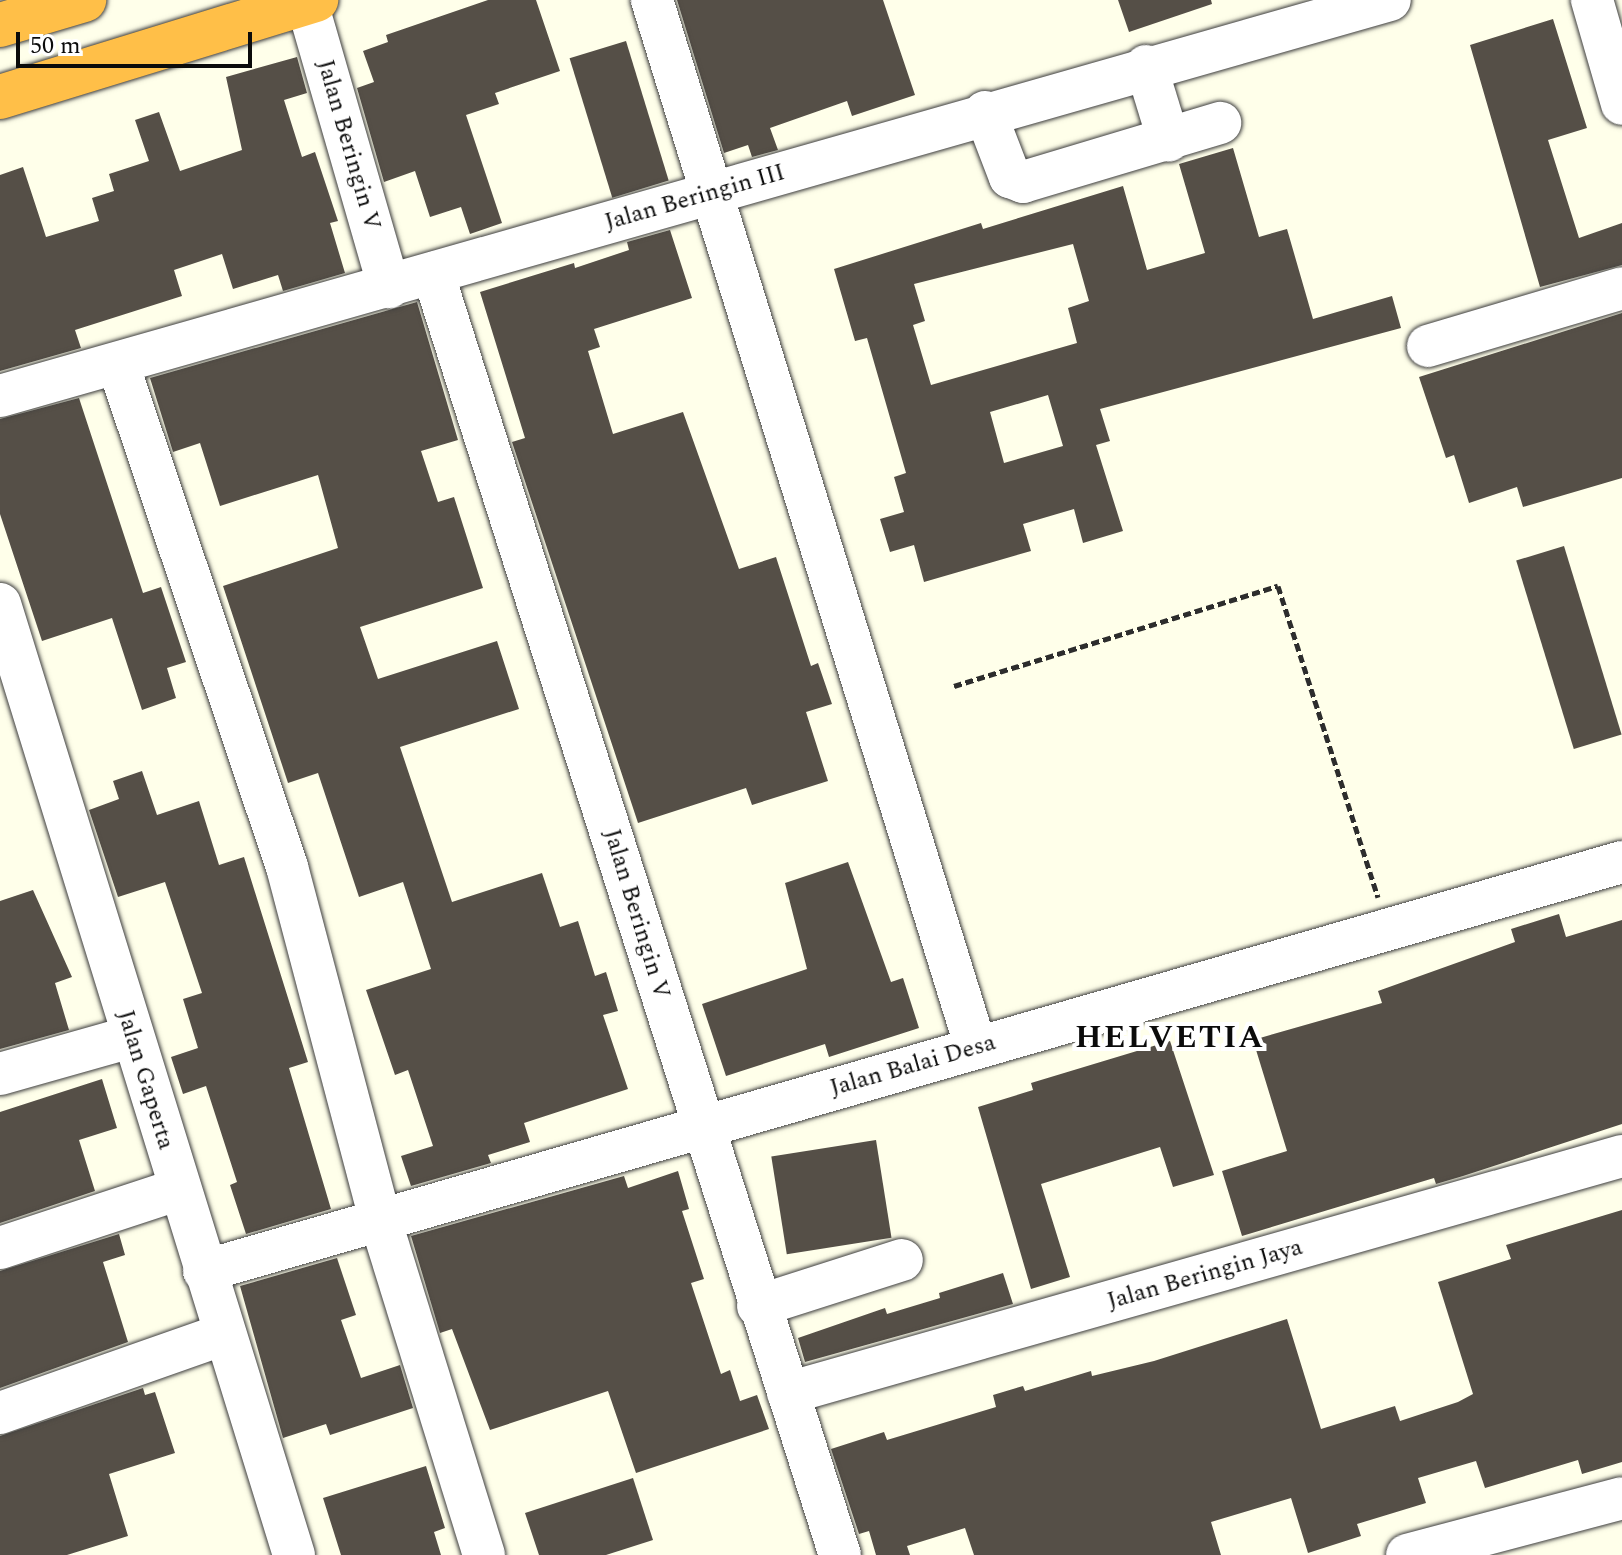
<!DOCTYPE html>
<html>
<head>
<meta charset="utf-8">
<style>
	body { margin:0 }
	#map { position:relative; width:1622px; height:1555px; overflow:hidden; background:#ffffea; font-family:Spectral,serif }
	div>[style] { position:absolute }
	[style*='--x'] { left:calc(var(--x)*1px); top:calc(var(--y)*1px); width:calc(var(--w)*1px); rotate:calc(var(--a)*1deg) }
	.building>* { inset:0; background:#554f47; transform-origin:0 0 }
	.path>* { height:5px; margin-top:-2.5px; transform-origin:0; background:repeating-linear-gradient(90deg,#2d2d2d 0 8px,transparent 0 12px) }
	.roads { filter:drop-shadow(0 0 2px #3e3e3e) drop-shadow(0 0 2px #3e3e3e) }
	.minor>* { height:42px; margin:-21px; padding:0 21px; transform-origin:21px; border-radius:21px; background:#fff }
	.highway>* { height:44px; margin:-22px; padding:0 22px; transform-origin:22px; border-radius:22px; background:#ffbf48 }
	span { translate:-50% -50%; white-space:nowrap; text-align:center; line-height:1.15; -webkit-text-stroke:8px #fff; paint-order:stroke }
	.street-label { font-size:24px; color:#0b0b0b }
	.district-label { font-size:32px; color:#0b0b0b; font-weight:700; letter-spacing:2px }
	.scale { position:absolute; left:16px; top:32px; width:236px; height:36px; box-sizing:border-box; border:4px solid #0b0b0b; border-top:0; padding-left:10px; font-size:24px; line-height:28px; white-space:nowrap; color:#0b0b0b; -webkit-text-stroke:6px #fff; paint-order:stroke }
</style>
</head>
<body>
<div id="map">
	<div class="building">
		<i style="clip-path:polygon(488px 0,536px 0,560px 71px,495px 93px,499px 104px,466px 115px,502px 223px,470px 234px,461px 207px,430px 217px,415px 171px,384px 182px,357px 88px,374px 82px,363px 51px,388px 42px,386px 35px)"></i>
		<i style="clip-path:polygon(677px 0,883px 0,915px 95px,852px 116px,847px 101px,770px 128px,778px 150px,752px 157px,748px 145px,724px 153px)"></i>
		<i style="clip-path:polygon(1118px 0,1211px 0,1212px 4px,1129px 32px)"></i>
		<i style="clip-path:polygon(1553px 19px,1587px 128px,1548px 140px,1579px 238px,1622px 223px,1622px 265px,1540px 287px,1470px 45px)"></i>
		<i style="left:626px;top:41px;width:146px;height:59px;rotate:73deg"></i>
		<i style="clip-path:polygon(297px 57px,307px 93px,284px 100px,302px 157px,315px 152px,338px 221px,330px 223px,345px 273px,283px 291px,278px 275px,233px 289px,222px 254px,174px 270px,182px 296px,75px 330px,81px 348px,0 371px,0 175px,23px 167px,46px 237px,99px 221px,92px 198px,114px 191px,109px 174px,149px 161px,135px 120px,159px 112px,180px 171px,242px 150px,226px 77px)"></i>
		<i style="clip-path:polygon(evenodd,1233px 148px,1259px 237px,1287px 229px,1313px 319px,1392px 296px,1401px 328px,1100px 409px,1110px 441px,1096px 445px,1123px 531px,1083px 543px,1074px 509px,1023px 524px,1031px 551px,924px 582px,914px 545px,890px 552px,880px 519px,904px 512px,894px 477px,906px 473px,867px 338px,855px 341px,834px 269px,981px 223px,983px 229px,1123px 186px,1147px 270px,1205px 253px,1179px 164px,1233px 148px,1073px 244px,1089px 301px,1068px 308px,1077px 343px,931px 385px,913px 325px,925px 321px,914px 284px,1073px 244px,1233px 148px,1048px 395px,1063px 446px,1004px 463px,990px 412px,1048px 395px)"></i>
		<i style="clip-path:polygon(670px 230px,692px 298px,594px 329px,600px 347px,588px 351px,613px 434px,683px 412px,739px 569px,776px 557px,811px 666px,818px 663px,832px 704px,806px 712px,828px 781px,752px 805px,746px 788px,638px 823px,512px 442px,525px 438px,480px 292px,574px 263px,575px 268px,629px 250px,627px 242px)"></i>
		<i style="clip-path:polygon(417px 302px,458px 440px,421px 451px,438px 502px,454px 497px,483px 588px,360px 627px,378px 679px,497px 641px,519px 709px,400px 747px,452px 902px,542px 873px,560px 927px,578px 921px,595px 976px,606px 972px,618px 1011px,603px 1015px,628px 1089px,524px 1123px,530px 1142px,488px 1155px,491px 1163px,411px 1186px,401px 1156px,433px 1146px,408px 1070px,395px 1075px,366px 990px,431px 969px,403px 882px,359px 897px,318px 773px,288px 783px,223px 586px,338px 548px,318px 475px,220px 506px,200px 443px,173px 452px,150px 378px)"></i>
		<i style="clip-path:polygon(1622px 313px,1622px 478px,1523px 507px,1517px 487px,1469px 503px,1454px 455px,1446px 458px,1419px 377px)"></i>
		<i style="clip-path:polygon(79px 398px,143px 593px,161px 587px,186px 662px,167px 668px,176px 698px,142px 710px,112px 618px,42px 641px,0 514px,0 419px)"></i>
		<i style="left:1564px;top:546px;width:197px;height:50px;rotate:73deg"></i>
		<i style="clip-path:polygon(142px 771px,157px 815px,199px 801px,219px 865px,244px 857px,308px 1062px,289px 1068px,331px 1209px,246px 1234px,230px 1185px,237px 1182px,206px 1086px,183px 1094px,171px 1057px,198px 1048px,183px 999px,202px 993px,165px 882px,118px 897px,89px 810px,119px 799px,113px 781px)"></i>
		<i style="clip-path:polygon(848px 862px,891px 982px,903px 978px,919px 1028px,829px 1057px,825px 1044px,726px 1076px,702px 1004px,807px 969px,785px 883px)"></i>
		<i style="clip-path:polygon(33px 890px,72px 977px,55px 983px,69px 1030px,0 1049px,0 901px)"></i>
		<i style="clip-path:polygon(1559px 914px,1566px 937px,1622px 920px,1622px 1124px,1463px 1176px,1436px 1184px,1434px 1178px,1242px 1236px,1222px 1171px,1287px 1151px,1253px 1040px,1382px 1003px,1378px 991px,1515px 942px,1511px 929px)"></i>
		<i style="clip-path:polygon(1170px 1041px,1214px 1175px,1173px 1187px,1160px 1147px,1041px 1184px,1070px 1277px,1031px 1289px,978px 1107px,1033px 1090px,1031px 1083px)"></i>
		<i style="clip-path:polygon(102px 1079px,117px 1128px,79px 1140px,95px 1191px,0 1223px,0 1112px)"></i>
		<i style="left:876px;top:1140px;width:99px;height:106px;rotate:81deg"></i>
		<i style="clip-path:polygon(678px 1171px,689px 1209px,682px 1211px,704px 1279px,691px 1283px,721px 1374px,730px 1370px,740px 1401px,757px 1395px,769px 1429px,636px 1473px,608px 1391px,490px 1430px,452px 1329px,440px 1333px,411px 1236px,624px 1176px,628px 1188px)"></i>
		<i style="clip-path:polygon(1622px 1210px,1622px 1462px,1582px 1474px,1578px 1460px,1485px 1488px,1476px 1461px,1418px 1478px,1426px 1503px,1357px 1524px,1361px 1536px,1308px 1553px,1291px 1498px,1211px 1522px,1221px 1555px,974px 1555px,965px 1528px,907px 1546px,910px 1555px,876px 1555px,869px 1531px,859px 1534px,831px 1449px,884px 1432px,887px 1440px,996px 1407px,993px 1395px,1023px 1386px,1025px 1391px,1091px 1371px,1092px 1376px,1154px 1361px,1287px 1319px,1321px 1429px,1395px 1406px,1400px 1421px,1458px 1402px,1473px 1394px,1438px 1282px,1511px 1259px,1506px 1245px)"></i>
		<i style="clip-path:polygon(119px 1234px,125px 1255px,103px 1262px,128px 1342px,0 1388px,0 1271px)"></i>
		<i style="clip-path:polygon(337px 1258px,356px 1315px,341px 1320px,361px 1378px,400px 1365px,413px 1408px,330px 1435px,326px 1424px,283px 1438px,240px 1286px)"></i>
		<i style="clip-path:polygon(1003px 1273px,1013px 1304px,805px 1362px,798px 1338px,885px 1308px,887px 1314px,940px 1298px,939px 1293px)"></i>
		<i style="clip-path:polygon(143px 1388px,145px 1395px,155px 1392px,175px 1453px,109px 1474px,128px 1536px,67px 1555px,0 1555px,0 1436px)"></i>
		<i style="clip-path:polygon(426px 1466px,445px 1528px,434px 1532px,441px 1555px,341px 1555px,323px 1498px)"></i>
		<i style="clip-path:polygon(633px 1478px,653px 1540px,606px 1555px,539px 1555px,525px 1513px)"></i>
	</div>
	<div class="path">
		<i style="--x:954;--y:686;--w:339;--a:-17.2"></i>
		<i style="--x:1278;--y:586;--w:327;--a:72.2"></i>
	</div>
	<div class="roads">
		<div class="minor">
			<i style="--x:652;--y:0;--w:1097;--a:72.82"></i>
			<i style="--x:1592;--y:0;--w:108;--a:73.9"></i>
			<i style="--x:307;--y:3;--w:296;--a:73.9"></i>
			<i style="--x:1146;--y:66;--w:78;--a:73"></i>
			<i style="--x:985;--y:112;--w:70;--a:69"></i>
			<i style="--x:1010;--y:177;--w:14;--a:21"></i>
			<i style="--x:1023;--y:182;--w:206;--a:-16.7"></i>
			<i style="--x:433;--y:273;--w:1345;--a:72.39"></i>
			<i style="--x:1428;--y:346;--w:202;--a:-16.6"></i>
			<i style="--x:118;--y:364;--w:531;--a:71.43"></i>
			<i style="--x:287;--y:867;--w:364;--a:75.2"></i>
			<i style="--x:380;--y:1219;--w:352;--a:72.8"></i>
			<i style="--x:0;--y:396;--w:1445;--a:-15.9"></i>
			<i style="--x:0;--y:604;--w:995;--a:72.82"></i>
			<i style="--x:0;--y:1074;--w:136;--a:-15.8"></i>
			<i style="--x:0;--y:1248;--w:188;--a:-18.2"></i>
			<i style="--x:204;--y:1271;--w:1476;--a:-16.09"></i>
			<i style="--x:758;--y:1306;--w:151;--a:-17.7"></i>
			<i style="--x:788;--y:1393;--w:867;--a:-15.86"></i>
			<i style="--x:0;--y:1413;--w:238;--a:-19.4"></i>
			<i style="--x:1407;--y:1555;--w:222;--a:-14.8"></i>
		</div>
		<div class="highway">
			<i style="--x:0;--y:25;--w:88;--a:-16.6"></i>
			<i style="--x:0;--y:97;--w:331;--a:-17.1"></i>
		</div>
	</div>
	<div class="street-label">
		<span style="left:348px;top:145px;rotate:74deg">Jalan Beringin V</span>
		<span style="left:695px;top:198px;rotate:-16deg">Jalan Beringin III</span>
		<span style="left:636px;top:914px;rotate:73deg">Jalan Beringin V</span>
		<span style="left:913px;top:1066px;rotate:-16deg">Jalan Balai Desa</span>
		<span style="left:145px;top:1080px;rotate:73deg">Jalan Gaperta</span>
		<span style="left:1205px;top:1275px;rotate:-16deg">Jalan Beringin Jaya</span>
	</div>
	<div class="district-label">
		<span style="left:1170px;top:1038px">HELVETIA</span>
	</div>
	<div class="scale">50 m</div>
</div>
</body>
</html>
